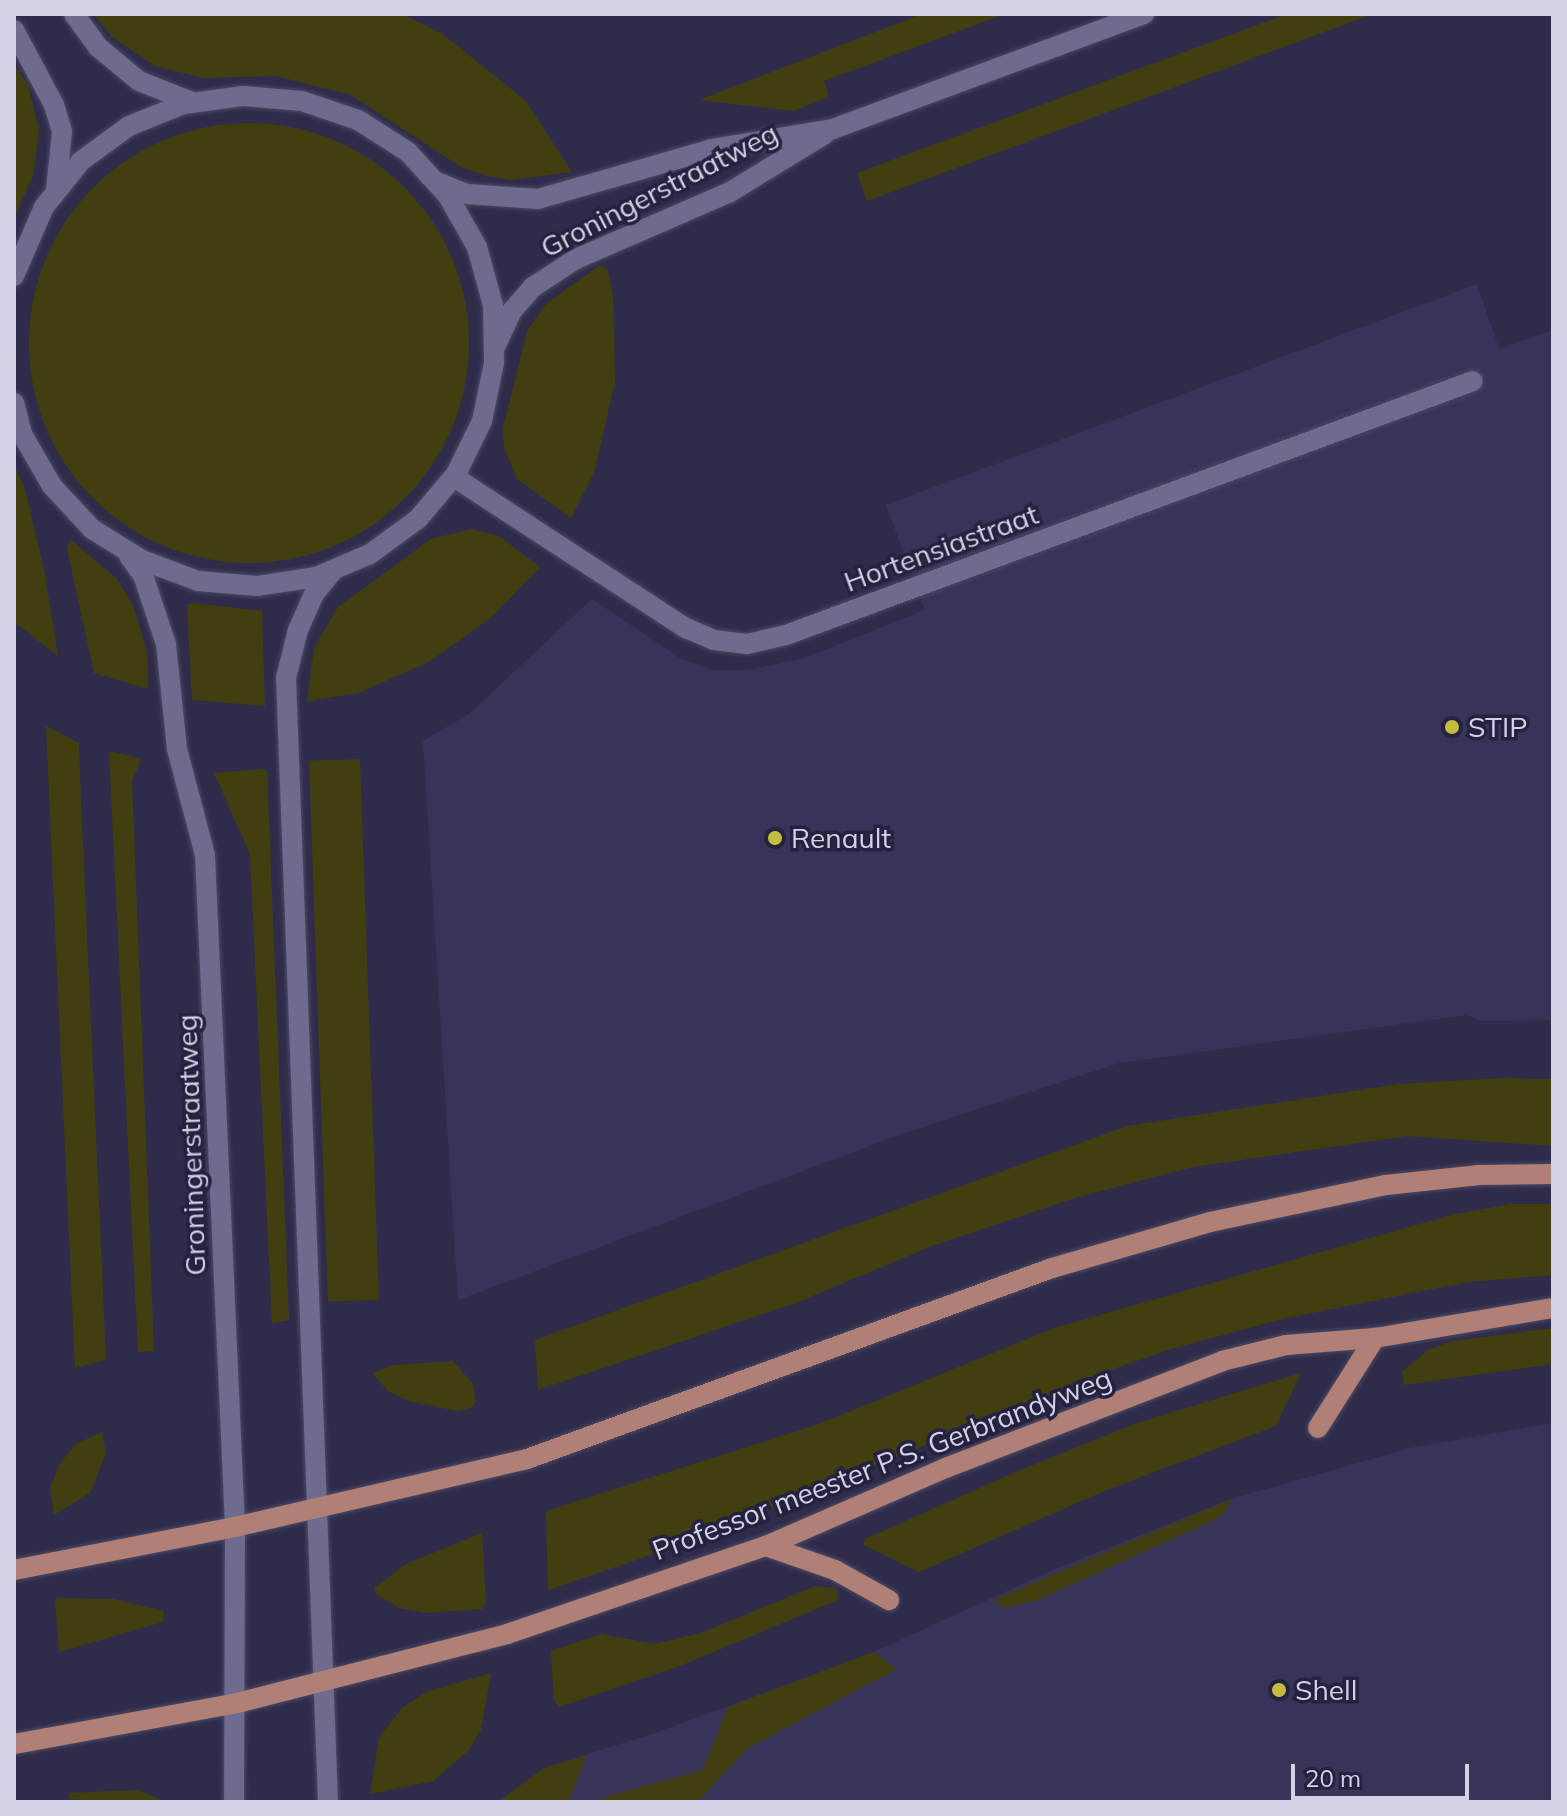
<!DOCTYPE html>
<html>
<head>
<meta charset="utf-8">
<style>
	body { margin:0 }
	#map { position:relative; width:1567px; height:1816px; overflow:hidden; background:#2f2c4b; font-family:Mulish,sans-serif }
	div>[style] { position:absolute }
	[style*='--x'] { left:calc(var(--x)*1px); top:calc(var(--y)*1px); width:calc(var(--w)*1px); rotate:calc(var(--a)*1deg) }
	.built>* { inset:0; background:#383459 }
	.green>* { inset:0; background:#413f0f; transform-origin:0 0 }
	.round { border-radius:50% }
	.roads { filter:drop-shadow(0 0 2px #4b4963) drop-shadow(0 0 2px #4b4963) }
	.minor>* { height:20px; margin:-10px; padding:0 10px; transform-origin:10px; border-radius:10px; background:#6d6b8e }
	.secondary>* { height:20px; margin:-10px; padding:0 10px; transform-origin:10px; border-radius:10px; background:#6d6b8e }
	.primary>* { height:20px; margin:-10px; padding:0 10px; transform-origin:10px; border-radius:10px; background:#b07f75 }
	.dots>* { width:22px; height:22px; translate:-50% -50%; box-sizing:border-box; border:4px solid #252240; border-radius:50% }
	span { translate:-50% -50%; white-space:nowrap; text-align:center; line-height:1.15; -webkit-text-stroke:7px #252240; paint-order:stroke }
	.street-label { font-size:28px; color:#d2d1e5 }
	.poi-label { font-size:28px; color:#d2d1e5 }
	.left { translate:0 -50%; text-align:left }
	.frame { position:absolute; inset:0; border:16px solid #d2d1e5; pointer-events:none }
	.scale { position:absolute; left:1291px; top:1764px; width:178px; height:36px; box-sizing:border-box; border:4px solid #d2d1e5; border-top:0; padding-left:10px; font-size:24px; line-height:28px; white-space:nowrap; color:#d2d1e5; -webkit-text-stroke:6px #252240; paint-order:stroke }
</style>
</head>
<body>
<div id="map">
	<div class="built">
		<i style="clip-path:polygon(1477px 284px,1499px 349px,1553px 330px,1553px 1020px,1482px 1021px,1466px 1015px,1119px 1063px,899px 1135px,458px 1300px,423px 741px,469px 714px,592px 599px,680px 658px,712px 670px,748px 670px,805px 658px,925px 610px,886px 505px)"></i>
		<i style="clip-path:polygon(1553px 1423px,1553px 1802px,498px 1802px,544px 1768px,658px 1732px,874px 1652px,1051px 1571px,1231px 1499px,1410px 1448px)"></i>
	</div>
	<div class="green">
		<i style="clip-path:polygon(94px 14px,402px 14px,441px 33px,525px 100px,572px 172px,510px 180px,483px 175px,461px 167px,351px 95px,276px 76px,204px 78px,157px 67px,112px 37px)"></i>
		<i style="clip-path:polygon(922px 14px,1005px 14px,824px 81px,829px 97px,793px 111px,699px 100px)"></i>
		<i style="clip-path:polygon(1287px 14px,1373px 14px,867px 201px,857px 173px)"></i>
		<i style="clip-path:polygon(14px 63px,28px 85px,39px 130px,33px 176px,14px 218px)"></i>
		<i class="round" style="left:29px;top:123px;width:440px;height:440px"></i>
		<i style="clip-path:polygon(600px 265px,608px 270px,613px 296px,615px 382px,594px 473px,571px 518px,517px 479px,504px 448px,503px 428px,527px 331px,546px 304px)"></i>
		<i style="clip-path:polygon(14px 465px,25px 489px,44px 569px,58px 656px,14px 622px)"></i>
		<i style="clip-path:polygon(472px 529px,499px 536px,540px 567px,492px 617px,429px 662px,358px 693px,307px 701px,314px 648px,338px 607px,431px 539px)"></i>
		<i style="clip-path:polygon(70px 539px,116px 578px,133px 605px,147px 652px,148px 689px,94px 673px,67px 549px)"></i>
		<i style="clip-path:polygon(193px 603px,262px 611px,265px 706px,192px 700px,187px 605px)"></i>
		<i style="clip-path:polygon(46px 726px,79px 743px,81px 801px,106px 1360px,75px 1368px)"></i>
		<i style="clip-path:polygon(109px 751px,142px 759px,132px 780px,154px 1351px,138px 1352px)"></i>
		<i style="left:360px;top:759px;width:541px;height:51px;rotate:88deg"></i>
		<i style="clip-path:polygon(262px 769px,267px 771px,289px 1320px,272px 1323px,250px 854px,214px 773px)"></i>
		<i style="clip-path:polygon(1504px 1078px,1553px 1079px,1553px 1146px,1407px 1136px,1193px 1167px,1078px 1197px,932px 1246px,796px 1303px,538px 1390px,535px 1340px,1127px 1126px,1399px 1084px)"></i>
		<i style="clip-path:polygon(1511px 1204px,1553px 1204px,1553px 1275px,1468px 1282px,1282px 1319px,1168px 1350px,1091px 1377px,692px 1541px,548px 1590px,546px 1511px,819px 1424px,1054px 1328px,1455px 1214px)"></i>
		<i style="clip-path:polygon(1553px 1328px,1553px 1364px,1404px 1385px,1402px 1372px,1429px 1349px,1453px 1341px)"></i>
		<i style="clip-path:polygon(453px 1361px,473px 1384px,476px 1402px,471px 1408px,458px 1411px,412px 1402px,389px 1392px,372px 1373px,394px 1365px)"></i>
		<i style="clip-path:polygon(1301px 1373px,1276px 1426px,1107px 1490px,919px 1572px,863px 1545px,865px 1539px,1018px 1471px,1134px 1424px)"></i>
		<i style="clip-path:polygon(102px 1432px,106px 1452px,91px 1492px,54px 1515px,50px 1488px,59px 1465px,74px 1445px)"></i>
		<i style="clip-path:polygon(1231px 1499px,1224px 1514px,1212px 1521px,1038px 1600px,1005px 1608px,993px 1600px)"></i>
		<i style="clip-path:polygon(482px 1533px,486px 1602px,482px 1609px,427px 1613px,399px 1608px,377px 1595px,374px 1588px,406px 1564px)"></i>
		<i style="clip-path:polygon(815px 1586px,837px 1588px,838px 1600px,680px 1666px,559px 1707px,554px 1700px,551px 1651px,601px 1634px,654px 1644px,701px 1633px)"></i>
		<i style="clip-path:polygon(55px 1598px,114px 1599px,164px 1611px,163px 1622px,59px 1652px)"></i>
		<i style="clip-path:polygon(874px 1652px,897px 1669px,748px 1748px,698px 1801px,587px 1802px,703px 1770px,728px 1707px)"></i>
		<i style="clip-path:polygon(491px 1673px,481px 1730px,469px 1750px,433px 1781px,370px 1794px,379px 1738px,402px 1708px,426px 1692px)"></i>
		<i style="clip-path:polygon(587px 1755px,568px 1802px,498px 1802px,544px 1768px)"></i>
		<i style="clip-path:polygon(139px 1790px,165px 1802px,70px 1802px,69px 1793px)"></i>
	</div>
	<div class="roads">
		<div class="minor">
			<i style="--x:454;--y:477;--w:277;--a:33.1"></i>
			<i style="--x:686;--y:628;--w:30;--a:23"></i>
			<i style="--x:714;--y:640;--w:33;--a:7"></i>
			<i style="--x:747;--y:644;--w:40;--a:-13"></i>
			<i style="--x:786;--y:635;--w:732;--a:-20.29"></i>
		</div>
		<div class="secondary">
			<i style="--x:74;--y:14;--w:41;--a:54"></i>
			<i style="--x:98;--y:47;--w:53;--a:39.7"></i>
			<i style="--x:139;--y:81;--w:57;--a:21.6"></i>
			<i style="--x:14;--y:30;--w:85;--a:61.9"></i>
			<i style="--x:54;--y:105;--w:28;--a:73"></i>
			<i style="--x:62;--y:132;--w:58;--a:95.9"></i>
			<i style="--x:437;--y:182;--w:32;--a:22"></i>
			<i style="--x:467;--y:194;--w:71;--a:4"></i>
			<i style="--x:538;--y:199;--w:181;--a:-16"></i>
			<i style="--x:712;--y:149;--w:123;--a:-9.4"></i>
			<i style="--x:833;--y:129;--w:332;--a:-20.3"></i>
			<i style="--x:14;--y:276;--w:75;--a:-66.5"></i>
			<i style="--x:44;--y:207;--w:59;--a:-51.2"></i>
			<i style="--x:81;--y:161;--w:59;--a:-36.1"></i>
			<i style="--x:129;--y:126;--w:59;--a:-21.8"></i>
			<i style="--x:184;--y:104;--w:60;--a:-7.7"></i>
			<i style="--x:243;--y:96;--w:59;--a:4.8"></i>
			<i style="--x:302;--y:101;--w:59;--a:18.7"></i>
			<i style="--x:358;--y:120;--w:59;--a:32.6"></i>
			<i style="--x:408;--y:152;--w:59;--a:47.7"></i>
			<i style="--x:448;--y:196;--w:59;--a:60.4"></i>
			<i style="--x:477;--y:247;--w:60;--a:74.6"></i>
			<i style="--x:493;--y:305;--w:58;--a:89"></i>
			<i style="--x:494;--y:363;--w:59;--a:101.7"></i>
			<i style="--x:482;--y:421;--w:59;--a:116.1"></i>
			<i style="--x:456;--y:474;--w:59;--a:130.2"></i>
			<i style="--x:418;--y:519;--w:59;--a:143.9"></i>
			<i style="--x:370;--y:554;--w:59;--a:156.9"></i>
			<i style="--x:316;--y:577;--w:60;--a:171.3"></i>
			<i style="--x:257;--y:586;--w:59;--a:-175.2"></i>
			<i style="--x:198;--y:581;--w:60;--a:-159.4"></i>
			<i style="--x:142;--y:560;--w:59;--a:-148.2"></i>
			<i style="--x:92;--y:529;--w:59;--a:-132.9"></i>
			<i style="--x:52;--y:486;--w:60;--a:-120"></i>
			<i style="--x:22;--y:434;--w:32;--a:-104"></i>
			<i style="--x:496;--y:345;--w:38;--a:-65"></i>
			<i style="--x:512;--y:311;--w:32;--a:-49"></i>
			<i style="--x:533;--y:287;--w:51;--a:-33.1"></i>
			<i style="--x:576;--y:259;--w:168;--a:-23.5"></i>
			<i style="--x:730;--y:192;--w:111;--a:-31.4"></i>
			<i style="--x:129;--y:556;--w:24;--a:54"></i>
			<i style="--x:143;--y:575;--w:73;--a:71.6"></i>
			<i style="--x:166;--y:644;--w:106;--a:84"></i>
			<i style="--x:177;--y:749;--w:110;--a:75.2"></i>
			<i style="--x:205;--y:855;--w:673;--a:87.44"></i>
			<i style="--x:235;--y:1527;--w:275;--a:90.2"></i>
			<i style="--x:328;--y:1802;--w:1125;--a:-92.14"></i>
			<i style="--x:286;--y:678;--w:49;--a:-76"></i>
			<i style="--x:298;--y:630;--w:39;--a:-66"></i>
			<i style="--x:314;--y:594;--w:28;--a:-51"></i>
		</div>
		<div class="primary">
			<i style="--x:1318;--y:1428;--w:107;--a:-57.7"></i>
			<i style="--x:766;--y:1546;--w:73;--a:19.2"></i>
			<i style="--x:835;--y:1570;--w:62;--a:29.1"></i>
			<i style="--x:14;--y:1570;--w:225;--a:-11"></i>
			<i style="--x:235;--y:1527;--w:300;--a:-13.1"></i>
			<i style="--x:527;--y:1459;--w:559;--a:-19.99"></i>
			<i style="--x:1052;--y:1268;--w:165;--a:-16.2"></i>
			<i style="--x:1210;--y:1222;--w:180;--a:-11.9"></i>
			<i style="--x:1386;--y:1185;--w:94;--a:-6.1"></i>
			<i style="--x:1479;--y:1175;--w:74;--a:-0.8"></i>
			<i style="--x:14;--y:1744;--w:227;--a:-10.4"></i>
			<i style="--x:237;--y:1703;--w:279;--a:-14.3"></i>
			<i style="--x:507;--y:1634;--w:274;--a:-18.8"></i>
			<i style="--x:766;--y:1546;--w:198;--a:-23.5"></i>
			<i style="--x:948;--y:1467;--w:294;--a:-21.1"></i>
			<i style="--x:1222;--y:1361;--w:66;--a:-14"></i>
			<i style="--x:1286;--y:1345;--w:89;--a:-4.5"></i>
			<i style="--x:1375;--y:1338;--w:181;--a:-9.6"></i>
		</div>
	</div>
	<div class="dots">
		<i style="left:1452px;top:727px;background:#c2bd3f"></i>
		<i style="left:775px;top:838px;background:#c2bd3f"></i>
		<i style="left:1279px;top:1690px;background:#c2bd3f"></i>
	</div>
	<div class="street-label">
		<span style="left:659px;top:190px;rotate:-27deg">Groningerstraatweg</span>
		<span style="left:941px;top:548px;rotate:-20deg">Hortensiastraat</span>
		<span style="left:191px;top:1145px;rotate:-92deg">Groningerstraatweg</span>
		<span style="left:882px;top:1464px;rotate:-21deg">Professor meester P.S. Gerbrandyweg</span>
	</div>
	<div class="poi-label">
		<span class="left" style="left:1468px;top:727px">STIP</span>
		<span class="left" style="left:791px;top:838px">Renault</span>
		<span class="left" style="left:1295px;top:1690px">Shell</span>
	</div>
	<div class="frame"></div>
	<div class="scale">20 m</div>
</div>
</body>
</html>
